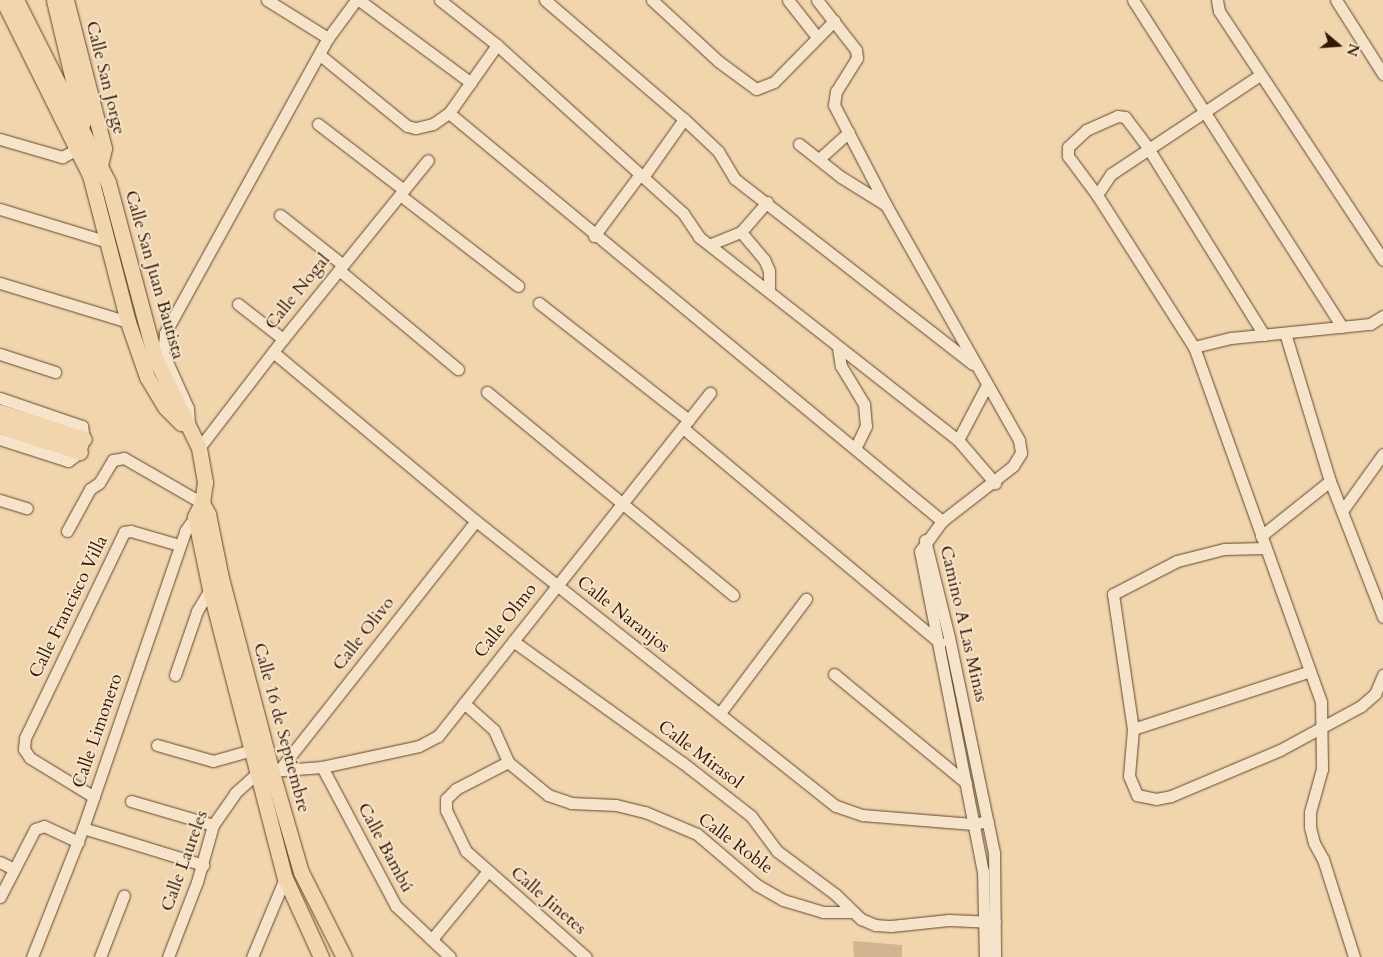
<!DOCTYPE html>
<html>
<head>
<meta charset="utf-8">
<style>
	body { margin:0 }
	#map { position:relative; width:1383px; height:957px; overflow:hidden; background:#f0d5ad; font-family:Cardo,serif }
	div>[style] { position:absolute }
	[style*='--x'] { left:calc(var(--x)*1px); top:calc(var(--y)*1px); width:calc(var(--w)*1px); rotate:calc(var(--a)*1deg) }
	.green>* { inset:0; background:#d0b590 }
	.roads { filter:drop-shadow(0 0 1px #62462e) drop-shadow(0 0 1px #62462e) }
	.minor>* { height:11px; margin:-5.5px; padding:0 5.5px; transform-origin:5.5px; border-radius:5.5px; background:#f5e4ca }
	.major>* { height:15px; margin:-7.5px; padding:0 7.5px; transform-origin:7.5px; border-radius:7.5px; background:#f0d5ad }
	span { translate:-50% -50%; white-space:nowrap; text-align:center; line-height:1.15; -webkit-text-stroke:4px #f5e4ca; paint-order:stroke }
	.street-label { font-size:18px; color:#321704 }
	.north { position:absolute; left:1313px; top:20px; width:50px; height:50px; -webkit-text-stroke:4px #f5e4ca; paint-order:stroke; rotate:108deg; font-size:14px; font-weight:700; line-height:20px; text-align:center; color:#321704 }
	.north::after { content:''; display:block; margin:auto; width:18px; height:22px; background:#321704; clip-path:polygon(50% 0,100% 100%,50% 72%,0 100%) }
</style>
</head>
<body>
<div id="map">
	<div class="green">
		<i style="clip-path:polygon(853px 941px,902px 945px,902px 957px,854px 957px)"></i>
	</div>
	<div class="roads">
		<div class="minor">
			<i style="--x:267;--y:0;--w:72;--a:31.9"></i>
			<i style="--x:359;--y:0;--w:139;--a:36.5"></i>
			<i style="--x:440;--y:0;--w:73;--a:38.3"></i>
			<i style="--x:497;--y:45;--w:251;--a:42.1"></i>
			<i style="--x:683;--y:213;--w:29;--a:56"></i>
			<i style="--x:699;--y:237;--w:329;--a:38.1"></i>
			<i style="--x:958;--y:440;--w:57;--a:49.3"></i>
			<i style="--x:545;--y:0;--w:183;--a:40.6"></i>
			<i style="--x:684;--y:119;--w:47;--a:43.3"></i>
			<i style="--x:718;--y:151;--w:33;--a:59"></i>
			<i style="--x:735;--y:179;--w:301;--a:37.9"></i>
			<i style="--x:652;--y:0;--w:90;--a:42.7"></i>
			<i style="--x:718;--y:61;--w:47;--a:36.4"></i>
			<i style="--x:756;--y:89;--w:19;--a:-21"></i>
			<i style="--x:774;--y:82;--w:86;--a:-45.5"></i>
			<i style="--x:788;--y:0;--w:47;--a:51.9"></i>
			<i style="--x:817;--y:0;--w:63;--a:52"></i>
			<i style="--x:856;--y:50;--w:8;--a:83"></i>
			<i style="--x:857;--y:58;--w:39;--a:122"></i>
			<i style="--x:836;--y:91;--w:14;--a:98"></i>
			<i style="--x:834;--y:105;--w:113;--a:62.5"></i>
			<i style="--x:886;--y:205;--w:270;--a:60.5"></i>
			<i style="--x:1019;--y:440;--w:13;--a:81"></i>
			<i style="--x:1021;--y:453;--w:15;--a:122"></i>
			<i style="--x:1013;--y:466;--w:90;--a:142.2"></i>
			<i style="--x:942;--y:521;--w:37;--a:126"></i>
			<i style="--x:920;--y:551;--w:326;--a:78.9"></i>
			<i style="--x:983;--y:871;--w:86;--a:88.7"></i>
			<i style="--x:1133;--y:0;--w:388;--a:57.4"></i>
			<i style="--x:1217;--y:0;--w:11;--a:80"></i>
			<i style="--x:1219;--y:11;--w:298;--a:56.6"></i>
			<i style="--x:1336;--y:0;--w:88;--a:57.6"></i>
			<i style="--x:320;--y:55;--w:112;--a:39.2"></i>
			<i style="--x:407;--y:126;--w:9;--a:13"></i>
			<i style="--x:416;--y:128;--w:17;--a:-13"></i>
			<i style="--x:433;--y:124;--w:19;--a:-35"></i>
			<i style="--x:449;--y:113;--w:83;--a:-54.8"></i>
			<i style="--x:1260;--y:75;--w:179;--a:146.4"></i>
			<i style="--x:1111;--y:174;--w:25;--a:124"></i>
			<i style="--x:1097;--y:195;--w:180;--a:57.5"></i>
			<i style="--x:1194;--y:347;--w:377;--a:70.3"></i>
			<i style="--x:1321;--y:702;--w:67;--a:89.1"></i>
			<i style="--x:1322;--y:769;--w:45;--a:105.6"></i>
			<i style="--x:1310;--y:812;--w:15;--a:90"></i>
			<i style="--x:1310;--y:827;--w:16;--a:76"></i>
			<i style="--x:1314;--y:843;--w:18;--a:61"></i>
			<i style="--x:1323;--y:859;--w:103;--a:72.4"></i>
			<i style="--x:449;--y:113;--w:640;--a:39.61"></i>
			<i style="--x:318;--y:124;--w:108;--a:37.5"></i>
			<i style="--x:0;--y:139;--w:65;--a:16.2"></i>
			<i style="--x:62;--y:157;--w:13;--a:-27"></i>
			<i style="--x:74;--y:151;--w:10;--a:-66"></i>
			<i style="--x:799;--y:144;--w:53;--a:38.2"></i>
			<i style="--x:841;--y:177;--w:53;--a:31.9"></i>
			<i style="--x:819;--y:159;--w:40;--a:-42"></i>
			<i style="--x:643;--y:177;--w:71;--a:-54.7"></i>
			<i style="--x:400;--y:195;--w:149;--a:37.6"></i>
			<i style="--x:1097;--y:195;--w:49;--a:-126.6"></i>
			<i style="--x:1068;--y:156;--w:9;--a:-90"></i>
			<i style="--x:1068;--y:147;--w:25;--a:-43"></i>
			<i style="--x:1086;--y:130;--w:34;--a:-24"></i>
			<i style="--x:1117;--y:116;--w:8;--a:7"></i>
			<i style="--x:1125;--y:117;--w:39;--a:53"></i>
			<i style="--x:1148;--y:148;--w:220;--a:58.2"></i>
			<i style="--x:767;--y:202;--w:40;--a:131"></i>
			<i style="--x:741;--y:232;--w:35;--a:50"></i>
			<i style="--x:764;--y:259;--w:13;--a:67"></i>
			<i style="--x:769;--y:271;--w:19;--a:90"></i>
			<i style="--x:0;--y:209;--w:113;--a:17"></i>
			<i style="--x:280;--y:215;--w:80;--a:38.4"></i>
			<i style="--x:594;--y:236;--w:77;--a:-53.4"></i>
			<i style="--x:711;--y:244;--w:32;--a:-22"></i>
			<i style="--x:339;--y:270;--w:155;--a:39.8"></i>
			<i style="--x:0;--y:283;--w:134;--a:16.9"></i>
			<i style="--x:539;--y:303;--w:190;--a:38"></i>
			<i style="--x:238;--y:304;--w:57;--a:37.9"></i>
			<i style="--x:1285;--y:333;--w:155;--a:73.1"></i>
			<i style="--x:1330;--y:481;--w:146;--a:68.7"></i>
			<i style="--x:1194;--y:347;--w:38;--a:-14"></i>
			<i style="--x:1231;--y:338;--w:140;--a:-5.8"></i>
			<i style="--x:1370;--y:324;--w:15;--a:-32"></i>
			<i style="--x:838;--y:348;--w:18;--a:81"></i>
			<i style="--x:841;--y:366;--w:44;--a:58.8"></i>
			<i style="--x:864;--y:404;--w:22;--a:85"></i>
			<i style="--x:866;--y:426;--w:25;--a:116"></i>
			<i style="--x:273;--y:352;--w:264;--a:39.8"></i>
			<i style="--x:476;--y:521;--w:459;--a:38.4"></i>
			<i style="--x:836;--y:806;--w:28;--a:19"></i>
			<i style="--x:862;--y:815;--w:111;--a:4.6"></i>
			<i style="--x:973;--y:824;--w:15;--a:-11"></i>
			<i style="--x:0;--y:354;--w:58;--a:18.1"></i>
			<i style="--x:487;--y:392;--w:319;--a:39.5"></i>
			<i style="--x:0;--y:398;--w:87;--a:18.9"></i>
			<i style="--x:82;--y:426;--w:13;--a:81"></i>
			<i style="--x:84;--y:439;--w:14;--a:107"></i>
			<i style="--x:80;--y:452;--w:15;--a:143"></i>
			<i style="--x:68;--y:461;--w:71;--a:-162.1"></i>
			<i style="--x:189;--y:423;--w:15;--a:-94"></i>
			<i style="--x:188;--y:408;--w:60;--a:-114.4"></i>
			<i style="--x:163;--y:353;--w:20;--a:-84"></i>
			<i style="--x:165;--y:333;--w:337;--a:-61.1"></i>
			<i style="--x:328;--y:38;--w:47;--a:-53.6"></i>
			<i style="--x:683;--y:428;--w:335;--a:39.9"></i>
			<i style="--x:958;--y:440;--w:62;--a:-62.2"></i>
			<i style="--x:199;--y:448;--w:138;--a:-52.4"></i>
			<i style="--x:283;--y:339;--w:230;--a:-51"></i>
			<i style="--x:0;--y:500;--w:28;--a:17"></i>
			<i style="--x:1342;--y:511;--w:70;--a:-54.3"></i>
			<i style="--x:67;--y:531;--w:48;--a:-61.3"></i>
			<i style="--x:90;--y:489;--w:11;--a:-34"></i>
			<i style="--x:99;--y:483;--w:27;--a:-59"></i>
			<i style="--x:113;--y:460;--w:11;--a:-10"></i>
			<i style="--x:124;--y:458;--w:90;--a:30"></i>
			<i style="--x:1261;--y:536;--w:88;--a:-38.6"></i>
			<i style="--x:925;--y:540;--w:100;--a:76.1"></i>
			<i style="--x:949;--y:637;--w:221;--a:78.2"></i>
			<i style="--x:994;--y:853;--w:104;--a:89.4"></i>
			<i style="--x:1265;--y:548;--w:41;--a:178.6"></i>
			<i style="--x:1224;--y:549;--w:49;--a:165.7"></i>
			<i style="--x:1177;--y:561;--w:72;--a:152.7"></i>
			<i style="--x:1113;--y:594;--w:136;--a:81.6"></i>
			<i style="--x:1133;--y:729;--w:47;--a:94.9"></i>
			<i style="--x:1129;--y:776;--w:21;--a:67"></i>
			<i style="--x:1137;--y:795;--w:19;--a:12"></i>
			<i style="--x:1156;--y:799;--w:15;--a:-11"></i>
			<i style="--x:1171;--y:796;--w:118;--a:-22.9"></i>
			<i style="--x:1280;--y:750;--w:92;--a:-28.5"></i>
			<i style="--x:1361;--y:706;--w:18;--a:-41"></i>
			<i style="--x:1375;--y:694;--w:21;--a:-67"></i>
			<i style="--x:513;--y:641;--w:209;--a:35.7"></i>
			<i style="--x:683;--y:763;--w:86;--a:37.9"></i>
			<i style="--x:751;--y:816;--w:44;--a:53.4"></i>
			<i style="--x:777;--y:851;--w:72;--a:36.6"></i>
			<i style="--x:835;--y:894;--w:36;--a:44"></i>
			<i style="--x:861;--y:919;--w:15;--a:23"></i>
			<i style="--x:875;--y:925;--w:16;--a:4"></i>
			<i style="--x:891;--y:926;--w:58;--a:-5.9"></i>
			<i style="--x:949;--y:920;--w:46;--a:2.5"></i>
			<i style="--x:834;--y:674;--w:171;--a:39.5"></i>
			<i style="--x:175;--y:675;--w:68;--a:-71"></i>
			<i style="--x:197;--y:611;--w:26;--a:-59"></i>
			<i style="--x:464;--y:703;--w:40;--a:42"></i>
			<i style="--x:494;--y:730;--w:35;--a:66"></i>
			<i style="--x:508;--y:762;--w:52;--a:39.5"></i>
			<i style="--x:548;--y:795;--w:24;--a:19"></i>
			<i style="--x:571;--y:803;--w:45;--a:2.5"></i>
			<i style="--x:616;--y:805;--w:30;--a:14"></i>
			<i style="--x:645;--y:812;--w:56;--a:22.9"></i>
			<i style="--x:697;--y:834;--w:79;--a:40.4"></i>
			<i style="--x:757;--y:885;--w:30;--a:30"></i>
			<i style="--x:783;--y:900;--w:42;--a:16.7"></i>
			<i style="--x:823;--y:912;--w:29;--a:0"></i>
			<i style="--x:720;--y:713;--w:143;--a:-53"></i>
			<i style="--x:1133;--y:729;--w:186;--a:-18.1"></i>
			<i style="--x:157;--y:745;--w:58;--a:15.9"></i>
			<i style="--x:213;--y:761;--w:41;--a:-15.8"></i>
			<i style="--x:508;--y:762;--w:59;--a:152.6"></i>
			<i style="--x:456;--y:789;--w:14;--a:135"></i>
			<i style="--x:446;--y:799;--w:11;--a:90"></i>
			<i style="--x:446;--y:810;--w:46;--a:64"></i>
			<i style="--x:466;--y:851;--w:160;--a:41.5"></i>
			<i style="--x:322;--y:767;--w:157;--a:62"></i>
			<i style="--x:396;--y:906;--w:74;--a:43.4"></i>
			<i style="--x:280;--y:769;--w:316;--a:-51.7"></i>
			<i style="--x:94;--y:797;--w:75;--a:-148.6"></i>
			<i style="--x:30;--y:758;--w:11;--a:-124"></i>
			<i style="--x:24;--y:749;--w:11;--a:-85"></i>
			<i style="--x:25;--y:738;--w:229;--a:-64.3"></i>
			<i style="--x:124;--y:532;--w:7;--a:-8"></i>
			<i style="--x:131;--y:531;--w:50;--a:16.3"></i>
			<i style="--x:131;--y:801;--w:85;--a:16.3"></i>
			<i style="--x:83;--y:828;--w:126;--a:17.1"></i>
			<i style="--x:0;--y:862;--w:16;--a:27"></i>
			<i style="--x:0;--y:897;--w:76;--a:-62.8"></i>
			<i style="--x:35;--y:829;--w:9;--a:-18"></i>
			<i style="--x:44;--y:826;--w:38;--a:25"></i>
			<i style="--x:432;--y:939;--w:88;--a:-50.5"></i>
			<i style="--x:32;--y:957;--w:139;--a:-68.4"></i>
			<i style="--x:83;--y:828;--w:314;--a:-71"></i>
			<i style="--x:185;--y:531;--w:17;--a:-54"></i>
			<i style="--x:100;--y:957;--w:66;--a:-68.8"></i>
			<i style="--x:168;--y:957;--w:80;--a:-68.9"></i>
			<i style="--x:197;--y:882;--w:59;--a:-74.3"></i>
			<i style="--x:213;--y:825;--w:39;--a:-55"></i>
			<i style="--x:235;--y:793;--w:31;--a:-42"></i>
			<i style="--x:258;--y:772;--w:64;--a:-4.5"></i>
			<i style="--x:322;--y:767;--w:99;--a:-12.2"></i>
			<i style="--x:419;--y:746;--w:21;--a:-28"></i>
			<i style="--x:438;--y:736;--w:438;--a:-51.6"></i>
			<i style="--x:252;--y:957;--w:86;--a:-67.3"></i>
		</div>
		<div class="major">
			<i style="--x:3;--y:0;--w:195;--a:63.6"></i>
			<i style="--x:90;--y:175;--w:152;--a:75.5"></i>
			<i style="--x:128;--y:322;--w:58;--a:70.9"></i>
			<i style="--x:147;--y:377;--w:35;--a:59"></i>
			<i style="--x:165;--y:407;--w:23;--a:45"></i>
			<i style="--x:16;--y:0;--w:204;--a:63.2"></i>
			<i style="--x:108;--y:182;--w:182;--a:75"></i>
			<i style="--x:155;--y:358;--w:100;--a:63.9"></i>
			<i style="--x:199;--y:448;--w:35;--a:80"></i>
			<i style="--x:205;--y:482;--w:21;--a:98"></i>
			<i style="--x:202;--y:503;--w:16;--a:117"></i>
			<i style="--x:195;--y:517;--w:74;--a:78.2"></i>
			<i style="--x:210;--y:589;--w:299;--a:75.5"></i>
			<i style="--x:285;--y:878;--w:87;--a:65.5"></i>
			<i style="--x:54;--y:0;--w:126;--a:76.7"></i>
			<i style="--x:66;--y:0;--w:153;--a:75.6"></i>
			<i style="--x:104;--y:148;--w:17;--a:103"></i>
			<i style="--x:0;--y:412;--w:88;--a:17.8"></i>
			<i style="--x:0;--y:426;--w:84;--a:18"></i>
			<i style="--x:202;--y:503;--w:13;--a:61"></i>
			<i style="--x:208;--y:514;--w:65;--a:78.5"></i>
			<i style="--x:221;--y:578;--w:197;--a:75.3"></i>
			<i style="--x:271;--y:769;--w:107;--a:73.8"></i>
			<i style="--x:301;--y:872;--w:95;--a:63.2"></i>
		</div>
	</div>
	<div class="street-label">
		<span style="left:105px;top:78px;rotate:76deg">Calle San Jorge</span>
		<span style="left:154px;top:275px;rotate:74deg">Calle San Juan Bautista</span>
		<span style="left:298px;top:292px;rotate:-51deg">Calle Nogal</span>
		<span style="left:69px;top:607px;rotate:-64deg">Calle Francisco Villa</span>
		<span style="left:623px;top:615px;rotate:38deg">Calle Naranjos</span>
		<span style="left:506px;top:621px;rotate:-52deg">Calle Olmo</span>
		<span style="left:963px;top:624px;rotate:77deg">Camino A Las Minas</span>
		<span style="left:364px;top:634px;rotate:-52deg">Calle Olivo</span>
		<span style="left:281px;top:728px;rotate:75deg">Calle 16 de Septiembre</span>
		<span style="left:98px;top:731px;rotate:-71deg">Calle Limonero</span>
		<span style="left:700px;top:755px;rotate:37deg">Calle Mirasol</span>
		<span style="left:735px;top:844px;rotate:37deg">Calle Roble</span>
		<span style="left:385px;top:848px;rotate:62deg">Calle Bambú</span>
		<span style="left:185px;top:861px;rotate:-70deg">Calle Laureles</span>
		<span style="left:548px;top:901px;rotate:41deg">Calle Jinetes</span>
	</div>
	<div class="north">N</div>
</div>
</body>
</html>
